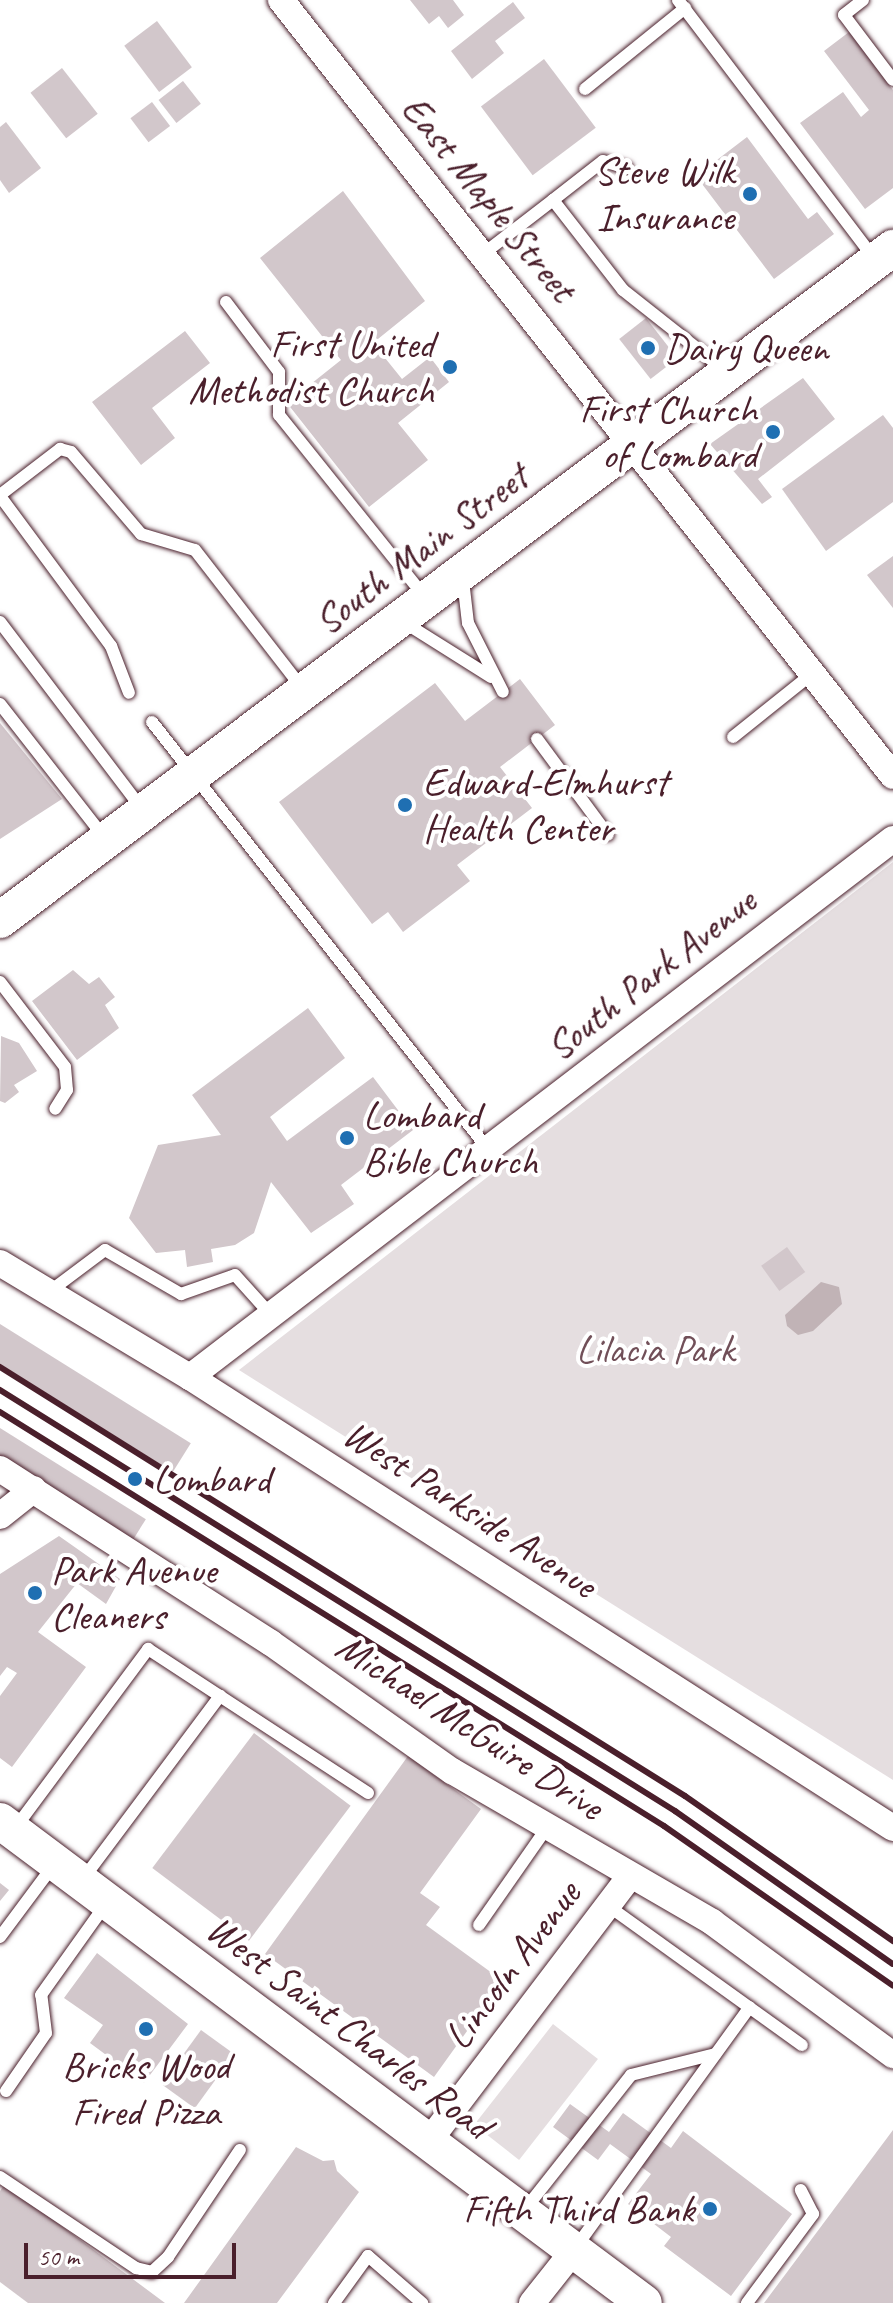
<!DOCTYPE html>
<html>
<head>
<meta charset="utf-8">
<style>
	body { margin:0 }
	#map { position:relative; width:893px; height:2303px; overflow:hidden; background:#fff; font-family:Caveat,sans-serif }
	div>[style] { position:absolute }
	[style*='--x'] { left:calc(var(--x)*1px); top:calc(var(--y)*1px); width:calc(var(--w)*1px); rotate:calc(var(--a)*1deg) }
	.green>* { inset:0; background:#e5dee0; transform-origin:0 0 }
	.water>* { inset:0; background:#c1b3b6 }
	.building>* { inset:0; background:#d2c7cb; transform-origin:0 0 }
	.roads { filter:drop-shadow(0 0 2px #4a1f2b) drop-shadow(0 0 2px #4a1f2b) }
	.lane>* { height:12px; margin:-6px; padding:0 6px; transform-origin:6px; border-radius:6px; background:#fff }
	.street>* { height:26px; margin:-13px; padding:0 13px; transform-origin:13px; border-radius:13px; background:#fff }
	.secondary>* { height:36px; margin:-18px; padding:0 18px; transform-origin:18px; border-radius:18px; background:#fff }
	.rail>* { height:6px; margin:-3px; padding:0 3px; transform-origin:3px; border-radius:3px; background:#4a1f2b }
	.dots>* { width:22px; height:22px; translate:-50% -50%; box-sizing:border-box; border:4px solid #fff; border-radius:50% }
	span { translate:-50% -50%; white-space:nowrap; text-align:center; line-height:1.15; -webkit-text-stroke:8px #fff; paint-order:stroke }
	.poi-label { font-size:40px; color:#4a1f2b }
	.right { translate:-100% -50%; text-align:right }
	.left { translate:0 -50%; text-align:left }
	.street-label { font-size:40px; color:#4a1f2b }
	.park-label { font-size:40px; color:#714f58 }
	.scale { position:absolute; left:24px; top:2243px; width:212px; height:36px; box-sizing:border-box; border:4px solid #4a1f2b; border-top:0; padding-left:10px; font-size:24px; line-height:28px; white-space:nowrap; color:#4a1f2b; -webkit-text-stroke:6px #fff; paint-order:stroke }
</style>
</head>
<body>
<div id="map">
	<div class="green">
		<i style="clip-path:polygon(893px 862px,893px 1780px,239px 1370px)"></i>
		<i style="left:553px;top:2024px;width:57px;height:128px;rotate:38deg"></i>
	</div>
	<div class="water">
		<i style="clip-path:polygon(821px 1282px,839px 1287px,842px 1304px,813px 1331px,798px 1335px,787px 1326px,785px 1315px)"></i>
	</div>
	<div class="building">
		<i style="clip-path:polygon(410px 0,453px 0,464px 15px,448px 28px,439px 16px,429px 24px)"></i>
		<i style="clip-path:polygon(513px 2px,525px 18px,495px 41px,504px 53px,472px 79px,451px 51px)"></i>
		<i style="left:157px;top:21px;width:58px;height:41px;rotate:53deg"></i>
		<i style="clip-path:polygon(849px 32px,893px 90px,893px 188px,865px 209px,800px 123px,843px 92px,861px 117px,869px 110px,824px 51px)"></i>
		<i style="left:544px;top:59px;width:86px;height:79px;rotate:53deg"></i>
		<i style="left:62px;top:68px;width:58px;height:40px;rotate:52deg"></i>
		<i style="left:183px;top:81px;width:29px;height:31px;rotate:52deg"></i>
		<i style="left:152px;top:102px;width:30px;height:27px;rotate:53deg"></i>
		<i style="clip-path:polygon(6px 122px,41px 168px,9px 193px,0 180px,0 127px)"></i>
		<i style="clip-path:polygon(747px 137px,808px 219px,817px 212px,834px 234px,774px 279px,696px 176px)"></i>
		<i style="clip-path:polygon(343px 191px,425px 301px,373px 343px,402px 379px,430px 357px,449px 382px,398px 423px,428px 460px,369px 507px,287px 403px,341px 360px,260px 258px)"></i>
		<i style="left:646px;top:318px;width:51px;height:34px;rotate:52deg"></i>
		<i style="clip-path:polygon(185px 331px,210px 363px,152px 408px,175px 438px,141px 465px,92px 402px)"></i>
		<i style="clip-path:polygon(803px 378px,835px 419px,758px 479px,772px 497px,762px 504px,710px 444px)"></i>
		<i style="clip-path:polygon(883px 415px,893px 428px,893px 502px,826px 551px,782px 489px)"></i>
		<i style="clip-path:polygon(893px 556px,893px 608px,867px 575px)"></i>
		<i style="clip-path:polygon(520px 679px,555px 725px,500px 767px,532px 808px,457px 865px,470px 881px,403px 932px,388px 912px,372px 924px,279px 802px,435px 683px,465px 721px)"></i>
		<i style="clip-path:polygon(0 723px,62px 799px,0 839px)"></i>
		<i style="clip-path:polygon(73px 970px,89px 984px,99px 977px,115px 997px,105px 1005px,119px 1028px,77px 1060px,32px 1001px)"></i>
		<i style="clip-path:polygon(308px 1008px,345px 1058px,270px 1117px,287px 1141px,373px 1077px,413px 1130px,341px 1185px,354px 1204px,311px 1233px,271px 1182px,254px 1233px,235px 1245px,211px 1249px,213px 1262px,187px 1267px,185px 1250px,156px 1253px,129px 1218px,158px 1145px,221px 1135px,192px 1095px)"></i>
		<i style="clip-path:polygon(1px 1036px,19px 1043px,37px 1071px,14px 1085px,19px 1092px,5px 1103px,0 1101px)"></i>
		<i style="left:787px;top:1247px;width:31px;height:32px;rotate:54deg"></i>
		<i style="left:0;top:1324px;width:225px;height:34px;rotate:32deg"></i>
		<i style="left:0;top:1428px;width:172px;height:33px;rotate:32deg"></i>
		<i style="clip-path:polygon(59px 1536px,120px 1579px,106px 1604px,77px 1583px,38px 1632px,86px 1667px,12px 1767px,0 1758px,0 1696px,17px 1673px,7px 1667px,0 1676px,0 1574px)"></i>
		<i style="left:254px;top:1733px;width:121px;height:169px;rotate:37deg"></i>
		<i style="clip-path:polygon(408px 1756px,481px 1809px,420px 1893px,440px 1907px,426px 1925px,503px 1981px,434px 2077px,265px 1954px)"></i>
		<i style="clip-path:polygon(0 1883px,9px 1890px,0 1901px)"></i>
		<i style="clip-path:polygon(97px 1953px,188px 2024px,144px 2083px,90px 2043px,103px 2025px,64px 1998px)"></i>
		<i style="left:201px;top:2030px;width:41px;height:67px;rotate:36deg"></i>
		<i style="clip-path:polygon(570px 2104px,609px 2132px,623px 2113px,671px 2148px,683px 2131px,792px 2214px,731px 2296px,664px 2246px,671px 2237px,628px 2204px,651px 2174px,610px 2144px,598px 2160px,553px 2127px)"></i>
		<i style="clip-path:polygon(893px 2130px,893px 2303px,764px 2303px)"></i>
		<i style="clip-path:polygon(296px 2147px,323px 2161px,334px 2160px,337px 2171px,359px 2192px,277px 2303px,184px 2303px)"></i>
		<i style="clip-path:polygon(5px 2184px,165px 2303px,28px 2303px,0 2282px,0 2191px)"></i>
	</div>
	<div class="roads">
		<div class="lane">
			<i style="--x:678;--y:0;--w:324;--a:52.8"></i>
			<i style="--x:863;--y:0;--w:24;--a:142"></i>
			<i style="--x:844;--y:15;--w:81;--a:53"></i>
			<i style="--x:585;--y:89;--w:129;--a:-39"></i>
			<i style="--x:553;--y:200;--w:63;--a:-38"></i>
			<i style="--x:603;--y:161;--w:25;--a:16"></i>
			<i style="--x:483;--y:254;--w:88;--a:-37.6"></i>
			<i style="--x:553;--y:200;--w:114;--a:52.1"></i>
			<i style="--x:623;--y:290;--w:127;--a:38.3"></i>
			<i style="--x:226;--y:302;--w:88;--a:52.9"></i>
			<i style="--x:279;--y:372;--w:43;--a:90"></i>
			<i style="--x:279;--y:415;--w:233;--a:51.3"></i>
			<i style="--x:0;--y:495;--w:76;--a:-37.5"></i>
			<i style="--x:60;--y:449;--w:11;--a:15"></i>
			<i style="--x:71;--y:452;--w:108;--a:49.5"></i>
			<i style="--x:141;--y:534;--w:56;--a:16.5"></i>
			<i style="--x:195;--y:550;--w:175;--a:52.2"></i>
			<i style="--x:0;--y:496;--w:187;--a:53.5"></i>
			<i style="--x:111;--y:646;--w:50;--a:69"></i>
			<i style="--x:463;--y:580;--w:43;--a:83.4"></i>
			<i style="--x:468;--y:623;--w:77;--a:63.1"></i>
			<i style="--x:402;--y:621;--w:105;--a:32.2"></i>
			<i style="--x:0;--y:622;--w:235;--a:52.8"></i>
			<i style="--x:0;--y:704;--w:169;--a:52"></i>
			<i style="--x:152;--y:722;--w:543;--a:51.8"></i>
			<i style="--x:733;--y:737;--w:102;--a:-38.7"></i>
			<i style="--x:537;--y:739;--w:119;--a:53.5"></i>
			<i style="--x:0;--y:982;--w:107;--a:52.6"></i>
			<i style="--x:65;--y:1067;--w:23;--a:85"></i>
			<i style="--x:67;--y:1090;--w:22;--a:122"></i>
			<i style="--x:49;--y:1292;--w:70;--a:-36.9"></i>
			<i style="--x:105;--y:1250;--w:88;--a:30.1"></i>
			<i style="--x:181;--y:1294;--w:57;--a:-19.4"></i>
			<i style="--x:235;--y:1275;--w:54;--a:48"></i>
			<i style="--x:16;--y:1827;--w:222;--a:-53.4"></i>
			<i style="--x:148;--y:1649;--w:263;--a:33.2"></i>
			<i style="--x:83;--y:1879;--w:229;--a:-53.2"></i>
			<i style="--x:607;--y:1905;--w:240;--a:35.7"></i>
			<i style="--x:479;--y:1925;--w:121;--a:-55.1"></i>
			<i style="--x:0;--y:1937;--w:89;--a:-53.3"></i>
			<i style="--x:6;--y:2091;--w:70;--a:-55.4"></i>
			<i style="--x:46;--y:2033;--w:38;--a:-97"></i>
			<i style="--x:41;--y:1995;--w:112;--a:-54.5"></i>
			<i style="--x:0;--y:2177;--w:164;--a:33.8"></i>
			<i style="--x:136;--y:2268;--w:16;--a:14"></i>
			<i style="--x:152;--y:2272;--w:22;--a:-43"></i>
			<i style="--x:168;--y:2257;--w:129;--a:-56.1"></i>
			<i style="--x:526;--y:2208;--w:169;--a:-51.7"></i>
			<i style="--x:631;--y:2075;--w:87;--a:-14"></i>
			<i style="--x:576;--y:2247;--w:296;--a:-54.1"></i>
			<i style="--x:334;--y:2303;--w:58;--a:-54.1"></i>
			<i style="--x:368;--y:2256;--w:72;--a:41"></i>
			<i style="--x:747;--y:2303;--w:111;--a:-53.4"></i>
			<i style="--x:813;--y:2214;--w:27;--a:-117"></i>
		</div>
		<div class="street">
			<i style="--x:281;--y:0;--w:988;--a:51.74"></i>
			<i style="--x:0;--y:1263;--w:222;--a:31"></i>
			<i style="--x:190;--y:1377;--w:835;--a:32.68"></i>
			<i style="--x:190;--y:1377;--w:885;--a:-37.43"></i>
			<i style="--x:0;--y:1469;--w:322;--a:32.7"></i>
			<i style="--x:271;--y:1643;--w:222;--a:35.3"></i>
			<i style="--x:452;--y:1771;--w:301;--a:30.1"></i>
			<i style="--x:712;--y:1922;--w:225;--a:36.3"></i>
			<i style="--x:0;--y:1516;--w:43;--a:-38.5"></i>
			<i style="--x:429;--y:2141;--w:333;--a:-52.8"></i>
			<i style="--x:532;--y:2303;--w:68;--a:-51.6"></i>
		</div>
		<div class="secondary">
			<i style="--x:0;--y:920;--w:1118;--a:-36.96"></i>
			<i style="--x:0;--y:1821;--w:804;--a:36.81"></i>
		</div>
	</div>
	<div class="rail">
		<i style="--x:0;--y:1367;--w:808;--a:32.06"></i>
		<i style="--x:685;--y:1796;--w:254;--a:34.9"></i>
		<i style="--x:0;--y:1390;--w:796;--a:31.95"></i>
		<i style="--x:675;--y:1811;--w:266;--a:35.1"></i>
		<i style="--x:0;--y:1412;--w:782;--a:31.94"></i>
		<i style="--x:664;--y:1826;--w:279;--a:34.9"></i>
	</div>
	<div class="dots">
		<i style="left:750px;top:194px;background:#1f6fb2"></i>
		<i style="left:648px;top:348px;background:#1f6fb2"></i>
		<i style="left:450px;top:367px;background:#1f6fb2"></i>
		<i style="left:773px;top:432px;background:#1f6fb2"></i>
		<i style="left:405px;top:805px;background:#1f6fb2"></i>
		<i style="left:347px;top:1138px;background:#1f6fb2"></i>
		<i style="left:135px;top:1479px;background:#1f6fb2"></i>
		<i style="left:35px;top:1593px;background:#1f6fb2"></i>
		<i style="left:146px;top:2029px;background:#1f6fb2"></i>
		<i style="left:710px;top:2209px;background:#1f6fb2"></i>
	</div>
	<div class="poi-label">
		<span class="right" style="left:734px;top:194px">Steve Wilk<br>Insurance</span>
		<span class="right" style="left:434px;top:367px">First United<br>Methodist Church</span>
		<span class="left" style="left:664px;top:348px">Dairy Queen</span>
		<span class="right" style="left:757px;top:432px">First Church<br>of Lombard</span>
		<span class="left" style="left:423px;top:805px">Edward-Elmhurst<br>Health Center</span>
		<span class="left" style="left:363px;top:1138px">Lombard<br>Bible Church</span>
		<span class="left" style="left:153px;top:1479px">Lombard</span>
		<span class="left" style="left:51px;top:1593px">Park Avenue<br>Cleaners</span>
		<span style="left:146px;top:2089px">Bricks Wood<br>Fired Pizza</span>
		<span class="right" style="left:694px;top:2209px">Fifth Third Bank</span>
	</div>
	<div class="street-label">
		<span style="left:489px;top:198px;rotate:51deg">East Maple Street</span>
		<span style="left:421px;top:549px;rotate:-37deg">South Main Street</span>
		<span style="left:651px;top:974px;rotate:-38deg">South Park Avenue</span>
		<span style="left:470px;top:1509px;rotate:33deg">West Parkside Avenue</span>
		<span style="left:470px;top:1726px;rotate:33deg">Michael McGuire Drive</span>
		<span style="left:512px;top:1965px;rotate:-53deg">Lincoln Avenue</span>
		<span style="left:349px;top:2027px;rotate:37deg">West Saint Charles Road</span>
	</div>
	<div class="park-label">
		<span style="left:655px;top:1349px">Lilacia Park</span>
	</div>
	<div class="scale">50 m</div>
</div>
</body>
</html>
